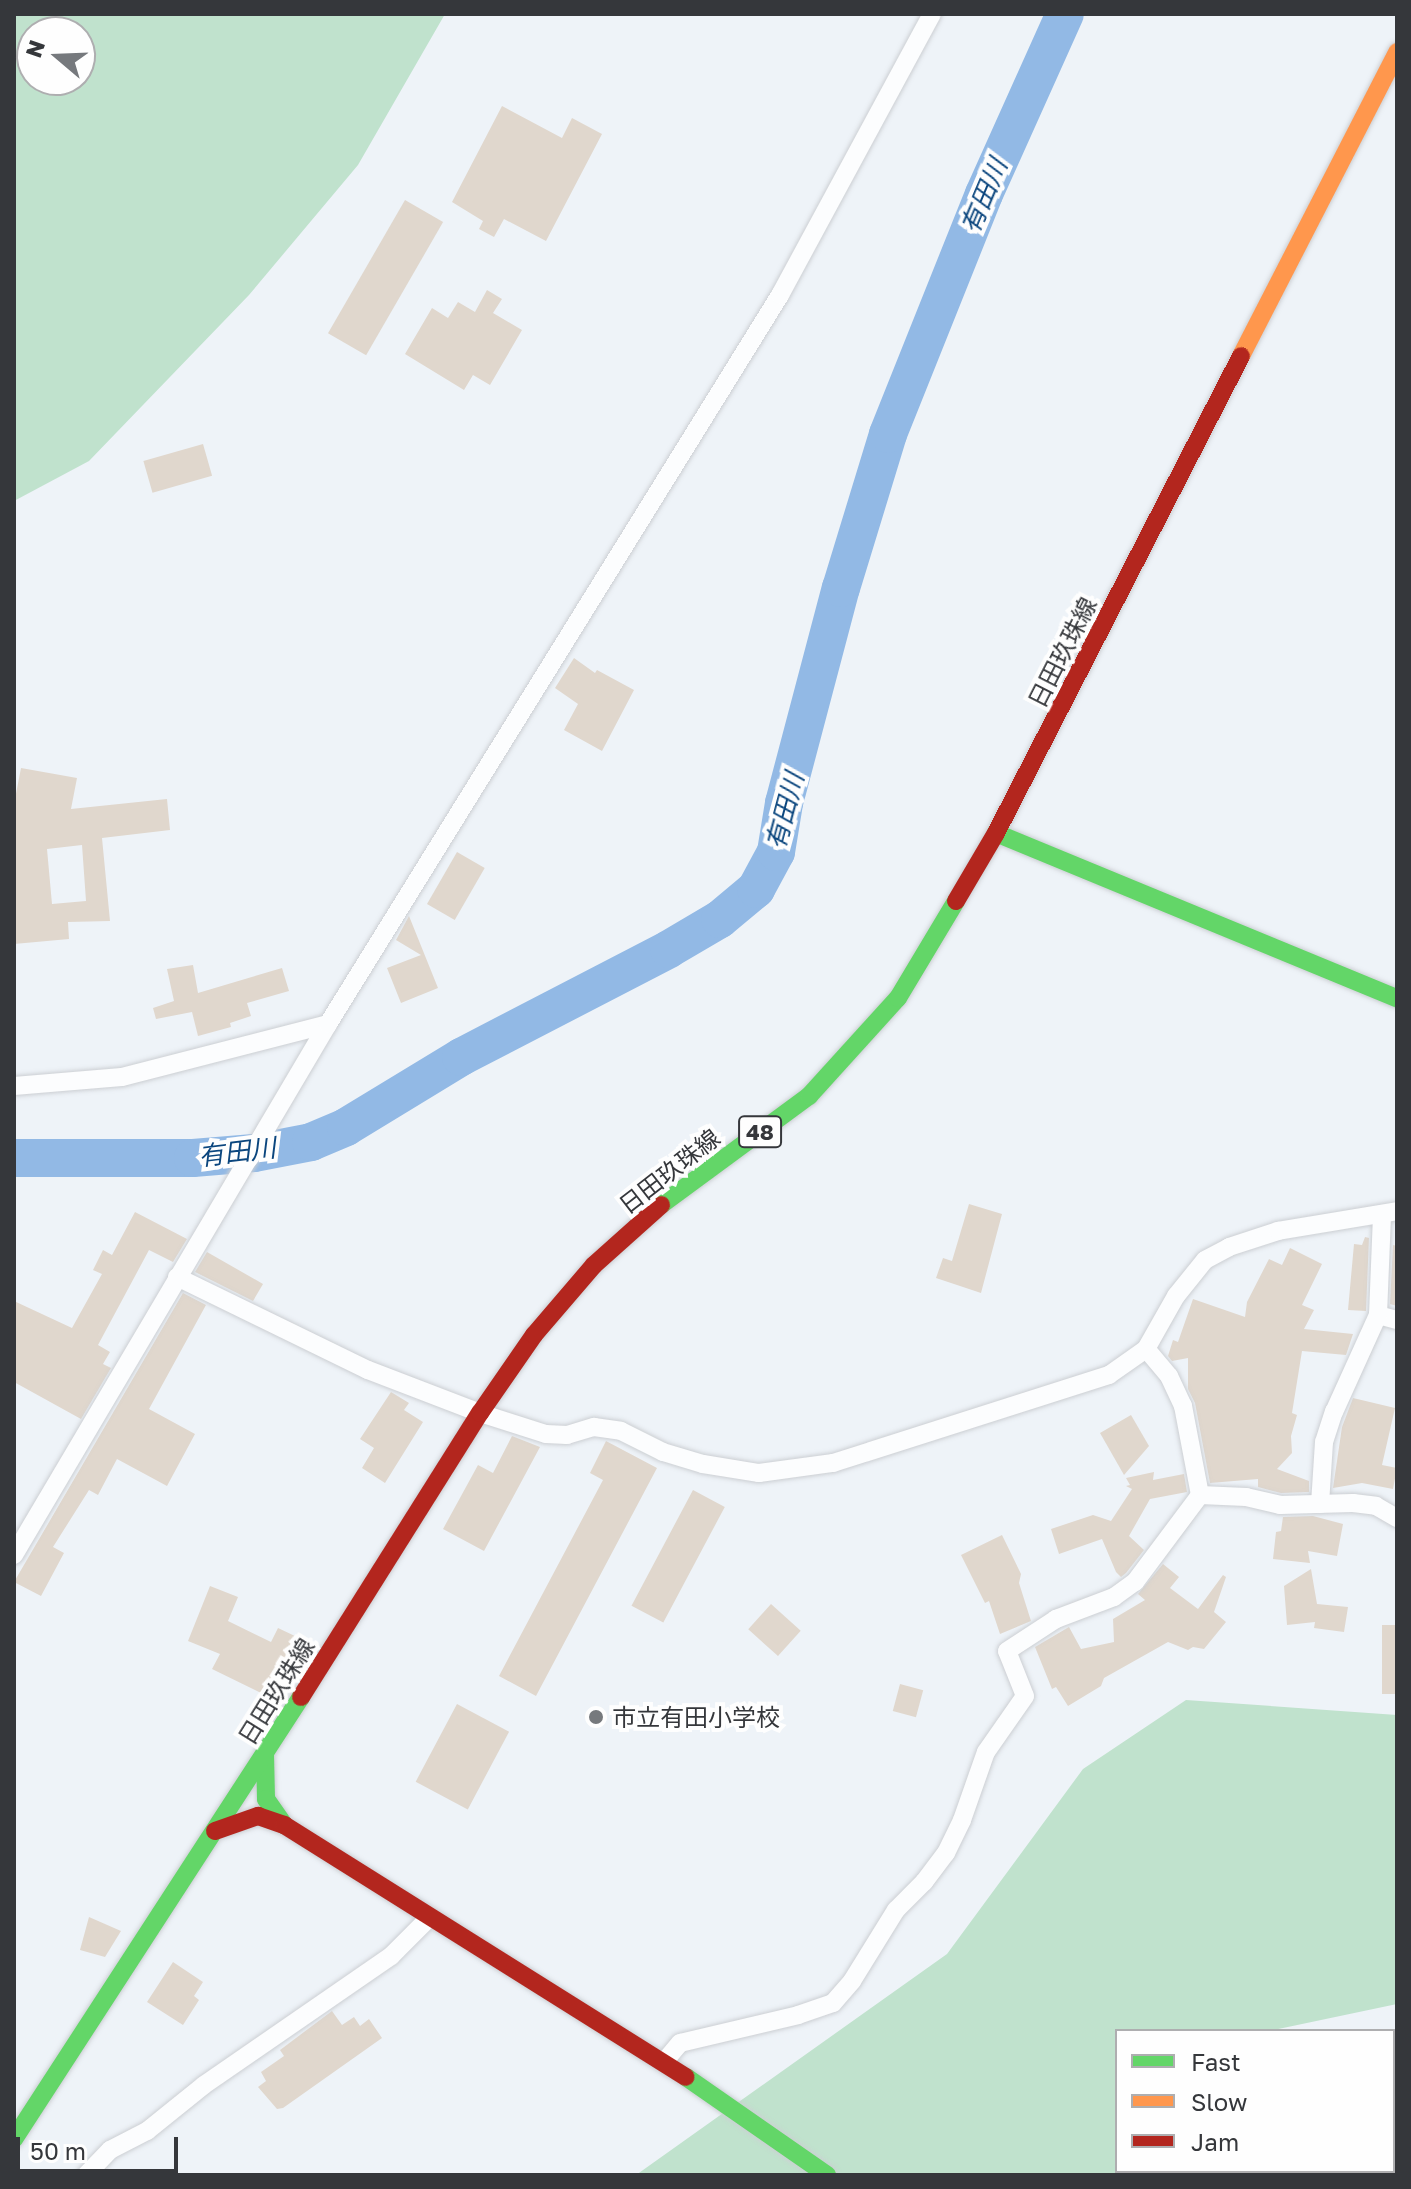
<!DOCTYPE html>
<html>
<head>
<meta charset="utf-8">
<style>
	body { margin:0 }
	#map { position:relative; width:1411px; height:2189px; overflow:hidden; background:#eef3f8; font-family:"Golos Text","Noto Sans JP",sans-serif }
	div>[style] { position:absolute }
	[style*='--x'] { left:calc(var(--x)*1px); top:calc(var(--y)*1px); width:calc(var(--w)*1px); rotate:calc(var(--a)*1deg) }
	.green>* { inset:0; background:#c0e2cd }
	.river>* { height:38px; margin:-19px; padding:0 19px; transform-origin:19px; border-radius:19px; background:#92b9e5 }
	.building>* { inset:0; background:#e0d7cd; transform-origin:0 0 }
	.roads { filter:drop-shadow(0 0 2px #cccfd3) drop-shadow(0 0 2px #cccfd3) }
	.street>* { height:18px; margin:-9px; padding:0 9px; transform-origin:9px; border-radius:9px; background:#fcfdfe }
	.fast>* { height:18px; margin:-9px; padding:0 9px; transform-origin:9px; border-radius:9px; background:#63d668 }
	.slow>* { height:18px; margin:-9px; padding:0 9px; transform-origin:9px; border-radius:9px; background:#ff974d }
	.jam>* { height:18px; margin:-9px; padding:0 9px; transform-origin:9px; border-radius:9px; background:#b3261e }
	.dots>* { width:22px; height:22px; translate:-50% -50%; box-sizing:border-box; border:4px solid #fefefe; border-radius:50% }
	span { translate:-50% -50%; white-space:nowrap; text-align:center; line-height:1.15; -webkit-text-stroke:8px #fefefe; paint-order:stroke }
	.shield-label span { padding:2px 6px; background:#fefefe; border:2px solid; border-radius:6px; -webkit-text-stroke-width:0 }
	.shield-label { font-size:22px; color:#35373b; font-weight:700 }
	.street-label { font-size:24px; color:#35373b }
	.poi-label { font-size:24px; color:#35373b }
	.left { translate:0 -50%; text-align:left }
	.water-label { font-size:26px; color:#0b467e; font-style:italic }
	.frame { position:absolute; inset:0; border:16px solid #35373b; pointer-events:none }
	.legend { position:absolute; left:1115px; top:2029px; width:280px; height:144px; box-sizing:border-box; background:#fefefe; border:2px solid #aeaeb0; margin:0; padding:10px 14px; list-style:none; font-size:24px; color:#35373b }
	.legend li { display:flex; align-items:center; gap:16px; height:40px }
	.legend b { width:40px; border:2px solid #aeaeb0 }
	.north { position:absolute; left:16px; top:16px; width:80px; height:80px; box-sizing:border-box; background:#fefefe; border:2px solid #aeaeb0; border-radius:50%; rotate:289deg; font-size:22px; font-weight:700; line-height:32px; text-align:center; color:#35373b }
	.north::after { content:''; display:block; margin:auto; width:28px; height:36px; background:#76797d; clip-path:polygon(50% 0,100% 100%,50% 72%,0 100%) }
	.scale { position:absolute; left:16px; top:2137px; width:162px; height:36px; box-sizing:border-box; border:4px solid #35373b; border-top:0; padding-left:10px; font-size:24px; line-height:28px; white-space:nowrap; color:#35373b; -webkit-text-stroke:6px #fefefe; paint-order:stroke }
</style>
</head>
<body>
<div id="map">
	<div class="green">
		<i style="clip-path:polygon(evenodd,14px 14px,445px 14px,358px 165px,249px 295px,89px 461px,14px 501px,14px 14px,32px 32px,80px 32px,80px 80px,32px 80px,32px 32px)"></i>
		<i style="clip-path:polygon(1186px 1700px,1397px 1715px,1397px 2004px,1269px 2031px,1117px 2031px,1117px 2171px,1159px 2171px,1158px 2175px,636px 2175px,947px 1954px,1083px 1769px)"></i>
	</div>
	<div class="river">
		<i style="--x:14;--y:1158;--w:179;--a:0"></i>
		<i style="--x:193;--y:1158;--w:61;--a:-4.7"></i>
		<i style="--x:254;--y:1153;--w:58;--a:-10.9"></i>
		<i style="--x:311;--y:1142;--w:38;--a:-23"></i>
		<i style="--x:346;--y:1127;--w:135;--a:-31.3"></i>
		<i style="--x:461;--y:1057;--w:234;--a:-27.4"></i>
		<i style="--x:669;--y:949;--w:59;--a:-30.5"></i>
		<i style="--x:720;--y:919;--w:47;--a:-39.8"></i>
		<i style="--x:756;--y:889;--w:42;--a:-61.6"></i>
		<i style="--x:776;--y:852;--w:50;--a:-80.7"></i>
		<i style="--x:784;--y:803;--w:222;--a:-75.2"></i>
		<i style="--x:841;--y:588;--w:161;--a:-73"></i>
		<i style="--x:888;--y:434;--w:258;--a:-68.2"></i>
		<i style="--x:984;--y:194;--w:197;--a:-65.8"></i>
	</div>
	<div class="building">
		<i style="clip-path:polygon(502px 106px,562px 138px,572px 118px,602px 134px,546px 241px,504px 219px,494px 237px,479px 229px,483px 221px,452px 202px)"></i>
		<i style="left:405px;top:200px;width:44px;height:154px;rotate:30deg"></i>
		<i style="clip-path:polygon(487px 290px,502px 299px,493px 313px,522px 330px,490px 385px,473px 375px,464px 390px,405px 354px,432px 308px,448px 318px,458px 302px,475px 312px)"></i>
		<i style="left:203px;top:444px;width:33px;height:62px;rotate:74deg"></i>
		<i style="clip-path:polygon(574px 658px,595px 673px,597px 670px,634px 690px,602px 751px,564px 730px,578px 704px,555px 688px)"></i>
		<i style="clip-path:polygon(evenodd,21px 768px,77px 778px,71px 809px,167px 799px,170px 830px,102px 838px,110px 921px,68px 922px,69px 939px,14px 944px,14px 804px,21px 768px,82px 845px,86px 901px,52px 904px,47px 849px,82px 845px)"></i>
		<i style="left:457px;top:852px;width:32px;height:60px;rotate:30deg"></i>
		<i style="clip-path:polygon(409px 916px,438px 988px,401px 1003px,387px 968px,421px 955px,396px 940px)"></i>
		<i style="clip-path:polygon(193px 965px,198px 993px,282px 968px,289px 991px,247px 1003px,251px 1016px,230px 1023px,231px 1027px,198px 1036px,192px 1012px,156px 1019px,153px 1008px,174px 1001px,167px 969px)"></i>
		<i style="clip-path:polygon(969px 1204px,1002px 1214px,981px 1293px,936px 1278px,943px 1258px,952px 1261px)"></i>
		<i style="clip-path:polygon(135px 1212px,187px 1239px,173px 1262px,149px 1250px,98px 1345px,110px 1352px,103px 1364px,111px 1368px,81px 1419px,14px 1382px,14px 1301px,72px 1328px,102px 1274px,93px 1270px,103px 1250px,112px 1255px)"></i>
		<i style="clip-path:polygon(1365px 1237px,1369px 1238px,1366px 1311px,1348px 1310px,1354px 1244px,1362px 1245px)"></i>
		<i style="clip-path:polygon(1393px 1245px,1397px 1246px,1397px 1306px,1390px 1304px)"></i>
		<i style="clip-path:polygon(1290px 1248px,1322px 1264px,1302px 1305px,1314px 1310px,1304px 1329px,1353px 1334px,1346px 1355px,1302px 1351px,1292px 1413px,1297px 1415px,1291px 1436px,1292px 1453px,1277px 1469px,1309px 1481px,1309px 1492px,1281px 1493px,1258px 1487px,1258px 1479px,1210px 1483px,1195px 1403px,1188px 1389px,1188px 1358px,1172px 1361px,1168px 1356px,1173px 1340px,1178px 1342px,1193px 1299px,1245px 1317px,1247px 1302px,1269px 1259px,1282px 1265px)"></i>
		<i style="clip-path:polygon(207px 1252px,263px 1284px,253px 1301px,195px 1272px)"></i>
		<i style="clip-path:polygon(183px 1293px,206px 1305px,149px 1409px,195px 1434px,167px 1486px,117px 1459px,98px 1495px,89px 1490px,53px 1547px,64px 1553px,41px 1596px,14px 1582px)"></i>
		<i style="clip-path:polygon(391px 1392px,409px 1403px,404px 1410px,423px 1422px,385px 1483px,362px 1468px,374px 1448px,360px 1439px)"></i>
		<i style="clip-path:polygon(1353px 1398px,1395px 1408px,1382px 1465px,1397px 1468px,1393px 1489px,1362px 1483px,1333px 1488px,1342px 1427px)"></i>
		<i style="clip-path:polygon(1131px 1415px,1149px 1446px,1124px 1475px,1100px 1433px)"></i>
		<i style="clip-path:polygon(512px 1436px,540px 1447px,484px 1551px,443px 1529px,478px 1465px,493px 1473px)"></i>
		<i style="clip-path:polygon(606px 1441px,657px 1468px,536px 1696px,499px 1676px,603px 1480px,590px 1473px)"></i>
		<i style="clip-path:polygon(1154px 1472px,1153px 1480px,1184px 1474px,1187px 1492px,1150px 1499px,1129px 1536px,1144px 1550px,1126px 1573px,1121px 1577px,1116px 1572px,1102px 1539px,1059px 1554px,1051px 1529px,1093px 1515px,1111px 1521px,1132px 1489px,1126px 1486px,1130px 1485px,1126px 1478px)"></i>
		<i style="left:693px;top:1490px;width:36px;height:131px;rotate:28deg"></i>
		<i style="clip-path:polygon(1313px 1516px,1343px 1524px,1337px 1556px,1308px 1551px,1310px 1563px,1273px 1559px,1276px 1532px,1281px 1531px,1283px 1517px)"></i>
		<i style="clip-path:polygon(1002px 1535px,1021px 1574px,1019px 1583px,1031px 1621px,1000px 1634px,989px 1601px,985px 1603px,961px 1555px)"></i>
		<i style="clip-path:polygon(1163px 1564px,1179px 1577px,1170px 1588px,1198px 1609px,1223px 1575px,1226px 1577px,1214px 1612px,1226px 1622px,1204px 1649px,1193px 1647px,1188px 1650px,1168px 1642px,1104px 1678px,1101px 1686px,1068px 1706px,1056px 1687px,1052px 1689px,1035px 1647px,1069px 1627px,1081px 1649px,1114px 1642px,1113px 1619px,1145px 1600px,1138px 1594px)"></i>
		<i style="clip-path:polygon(1311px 1569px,1317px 1604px,1348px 1607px,1344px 1632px,1314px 1628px,1315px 1622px,1287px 1625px,1284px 1586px)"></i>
		<i style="clip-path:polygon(210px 1586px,238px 1597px,228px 1621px,271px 1642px,278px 1628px,297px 1637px,267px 1696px,212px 1669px,220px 1654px,188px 1641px)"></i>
		<i style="left:771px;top:1604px;width:40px;height:34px;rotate:42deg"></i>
		<i style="left:1382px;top:1625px;width:15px;height:69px"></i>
		<i style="left:900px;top:1684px;width:24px;height:28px;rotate:15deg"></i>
		<i style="left:457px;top:1704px;width:59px;height:88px;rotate:28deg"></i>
		<i style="clip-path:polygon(89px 1917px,121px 1931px,105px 1957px,80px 1950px)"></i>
		<i style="clip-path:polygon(173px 1962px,203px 1982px,194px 1996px,199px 2000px,183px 2025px,147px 2002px)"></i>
		<i style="clip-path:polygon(332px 2011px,342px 2025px,354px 2017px,360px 2026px,369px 2019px,382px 2038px,283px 2108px,277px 2109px,258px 2087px,266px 2081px,261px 2072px,284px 2056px,280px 2050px)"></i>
	</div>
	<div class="roads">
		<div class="street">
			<i style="--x:14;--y:1086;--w:108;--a:-4.8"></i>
			<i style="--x:122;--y:1077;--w:213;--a:-14.4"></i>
			<i style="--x:177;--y:1277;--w:212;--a:26"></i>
			<i style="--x:368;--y:1370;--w:120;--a:21"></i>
			<i style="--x:480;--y:1413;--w:69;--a:17.7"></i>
			<i style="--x:546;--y:1434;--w:21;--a:3"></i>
			<i style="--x:567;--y:1435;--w:28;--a:-17"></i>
			<i style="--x:594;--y:1427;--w:27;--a:8"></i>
			<i style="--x:621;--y:1431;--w:47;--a:26.6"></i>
			<i style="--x:663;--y:1452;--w:42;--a:16.7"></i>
			<i style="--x:703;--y:1464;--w:57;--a:9.1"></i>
			<i style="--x:759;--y:1473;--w:75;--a:-7.7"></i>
			<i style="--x:833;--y:1463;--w:290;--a:-17.7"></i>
			<i style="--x:1109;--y:1375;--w:45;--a:-35.1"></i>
			<i style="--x:1146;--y:1349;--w:61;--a:-60.5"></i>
			<i style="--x:1176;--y:1296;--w:46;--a:-51.1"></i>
			<i style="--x:1205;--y:1260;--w:27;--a:-28"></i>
			<i style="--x:1229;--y:1247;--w:52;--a:-18.1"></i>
			<i style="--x:1278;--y:1231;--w:121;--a:-9.5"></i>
			<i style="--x:1378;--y:1315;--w:20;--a:15"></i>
			<i style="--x:1200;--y:1495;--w:46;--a:2.5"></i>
			<i style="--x:1246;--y:1497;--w:35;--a:13"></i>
			<i style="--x:1280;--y:1505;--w:73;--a:-1.6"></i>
			<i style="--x:1353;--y:1503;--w:23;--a:7"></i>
			<i style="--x:1376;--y:1506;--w:24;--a:30"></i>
			<i style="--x:1320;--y:1504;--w:62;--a:-86.3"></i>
			<i style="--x:1324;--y:1442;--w:32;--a:-72"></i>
			<i style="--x:1334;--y:1412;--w:107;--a:-65.6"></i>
			<i style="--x:1378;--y:1315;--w:101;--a:-87.7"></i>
			<i style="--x:14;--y:1555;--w:617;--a:-59.4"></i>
			<i style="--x:328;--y:1024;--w:858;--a:-58.2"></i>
			<i style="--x:780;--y:295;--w:319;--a:-61.6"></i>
			<i style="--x:664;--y:2062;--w:25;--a:-50"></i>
			<i style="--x:680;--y:2043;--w:121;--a:-13.3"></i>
			<i style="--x:798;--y:2015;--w:37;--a:-19"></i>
			<i style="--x:833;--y:2003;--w:29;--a:-49"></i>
			<i style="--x:852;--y:1981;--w:84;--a:-58.2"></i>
			<i style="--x:896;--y:1910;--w:40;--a:-45"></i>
			<i style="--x:924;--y:1882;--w:36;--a:-53"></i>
			<i style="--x:946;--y:1853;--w:37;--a:-64"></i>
			<i style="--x:962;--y:1820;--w:72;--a:-70.6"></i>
			<i style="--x:986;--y:1752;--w:68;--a:-55.1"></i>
			<i style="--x:1025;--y:1696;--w:48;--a:-111.8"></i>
			<i style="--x:1007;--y:1651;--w:59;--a:-33.1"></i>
			<i style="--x:1056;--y:1619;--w:62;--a:-20.8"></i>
			<i style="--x:1114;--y:1597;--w:26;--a:-36"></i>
			<i style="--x:1135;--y:1582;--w:109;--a:-53.2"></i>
			<i style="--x:1200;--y:1495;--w:91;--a:-100.8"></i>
			<i style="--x:1183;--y:1406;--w:33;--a:-115"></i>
			<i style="--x:1169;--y:1376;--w:35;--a:-130"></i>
			<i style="--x:86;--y:2175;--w:35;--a:-46"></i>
			<i style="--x:110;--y:2150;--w:42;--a:-27.2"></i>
			<i style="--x:147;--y:2131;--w:73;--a:-38.9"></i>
			<i style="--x:204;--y:2085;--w:227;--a:-34.6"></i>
			<i style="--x:391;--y:1956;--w:54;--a:-45"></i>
		</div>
		<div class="fast">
			<i style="--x:996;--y:833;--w:434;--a:22.4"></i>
			<i style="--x:661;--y:1205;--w:184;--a:-36.4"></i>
			<i style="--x:809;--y:1096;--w:132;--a:-47.8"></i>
			<i style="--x:898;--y:998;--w:113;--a:-59.1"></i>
			<i style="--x:265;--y:1754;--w:45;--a:88.7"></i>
			<i style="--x:266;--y:1799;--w:32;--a:55"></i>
			<i style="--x:686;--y:2077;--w:172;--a:34.8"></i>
			<i style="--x:14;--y:2139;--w:527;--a:-57"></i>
		</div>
		<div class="slow">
			<i style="--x:1241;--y:356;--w:342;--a:-62.8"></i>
		</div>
		<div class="jam">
			<i style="--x:956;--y:901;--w:79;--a:-59.5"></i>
			<i style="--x:996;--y:833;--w:536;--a:-62.81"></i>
			<i style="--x:301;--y:1697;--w:336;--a:-57.8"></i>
			<i style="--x:480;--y:1413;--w:95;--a:-55.3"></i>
			<i style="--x:534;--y:1335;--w:92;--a:-49.4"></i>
			<i style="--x:594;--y:1265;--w:90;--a:-41.8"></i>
			<i style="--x:215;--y:1831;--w:46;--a:-19.2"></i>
			<i style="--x:258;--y:1816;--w:28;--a:19"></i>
			<i style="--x:284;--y:1825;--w:474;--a:32.1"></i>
		</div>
	</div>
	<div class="dots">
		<i style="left:596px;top:1717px;background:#76797d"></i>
	</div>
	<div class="shield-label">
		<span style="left:760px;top:1132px">48</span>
	</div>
	<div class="street-label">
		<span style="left:1062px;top:652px;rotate:-63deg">日田玖珠線</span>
		<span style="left:669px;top:1171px;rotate:-38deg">日田玖珠線</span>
		<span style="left:276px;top:1691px;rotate:-58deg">日田玖珠線</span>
	</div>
	<div class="poi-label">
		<span class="left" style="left:612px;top:1717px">市立有田小学校</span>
	</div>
	<div class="water-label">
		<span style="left:984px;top:196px;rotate:-67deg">有田川</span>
		<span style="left:785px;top:811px;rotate:-75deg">有田川</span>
		<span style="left:237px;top:1152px;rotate:-7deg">有田川</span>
	</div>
	<div class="frame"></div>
	<ul class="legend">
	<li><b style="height:10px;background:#63d668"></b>Fast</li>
	<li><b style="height:10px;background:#ff974d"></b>Slow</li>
	<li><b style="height:10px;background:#b3261e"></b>Jam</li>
	</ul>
	<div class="north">N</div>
	<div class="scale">50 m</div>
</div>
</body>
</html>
